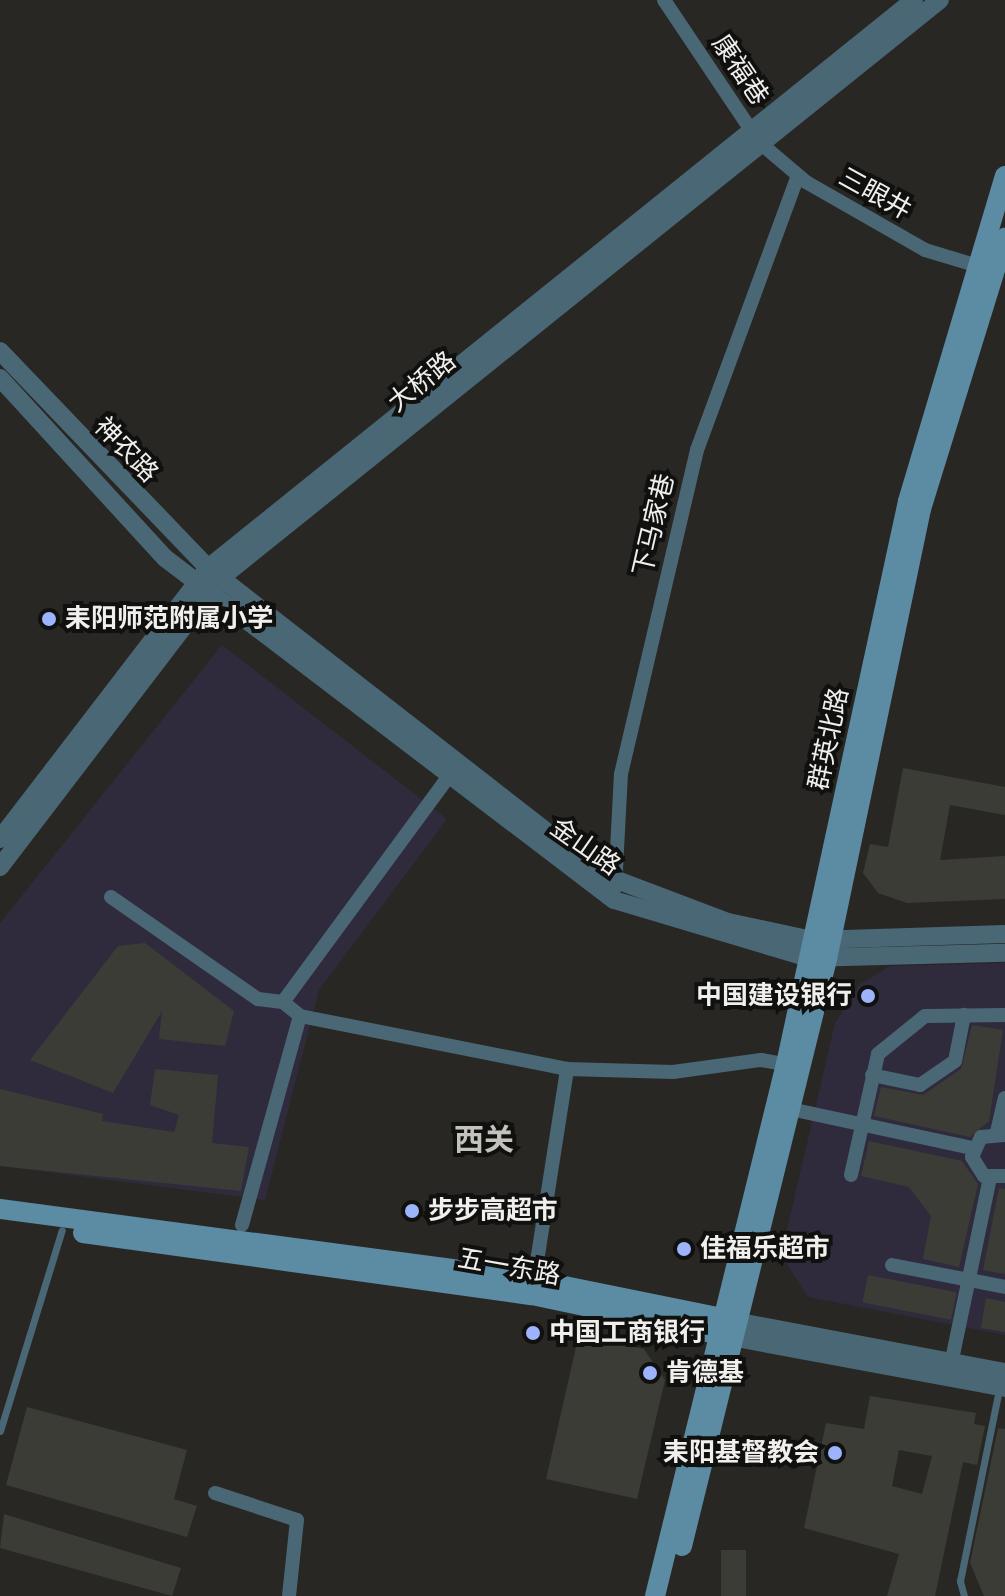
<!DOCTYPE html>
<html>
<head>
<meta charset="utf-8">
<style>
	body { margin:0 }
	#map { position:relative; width:1005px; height:1596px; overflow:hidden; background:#282723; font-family:Helvetica,"Noto Sans SC",sans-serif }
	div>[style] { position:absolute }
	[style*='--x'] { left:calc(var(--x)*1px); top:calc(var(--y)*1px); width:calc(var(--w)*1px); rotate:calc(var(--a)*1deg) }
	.commercial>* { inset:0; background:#2f2b3c }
	.building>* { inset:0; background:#3c3c37; transform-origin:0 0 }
	.service>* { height:7px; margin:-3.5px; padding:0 3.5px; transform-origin:3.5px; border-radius:3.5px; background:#4a6776 }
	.minor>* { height:14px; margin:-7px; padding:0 7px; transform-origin:7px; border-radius:7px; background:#4a6776 }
	.tertiary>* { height:18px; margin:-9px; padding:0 9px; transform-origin:9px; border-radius:9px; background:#4a6776 }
	.secondary>* { height:20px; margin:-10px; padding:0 10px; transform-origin:10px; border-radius:10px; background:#5c8ca3 }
	.dots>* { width:22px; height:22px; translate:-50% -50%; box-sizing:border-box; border:4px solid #10100e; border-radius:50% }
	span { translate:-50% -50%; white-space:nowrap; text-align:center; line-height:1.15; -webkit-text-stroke:8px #10100e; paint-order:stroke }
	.street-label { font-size:26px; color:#f0efed }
	.poi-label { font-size:26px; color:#f0efed; font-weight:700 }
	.left { translate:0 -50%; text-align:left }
	.right { translate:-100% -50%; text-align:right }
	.quarter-label { font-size:30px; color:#c3c2bd; font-weight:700 }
</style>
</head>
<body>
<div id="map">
	<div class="commercial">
		<i style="clip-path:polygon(222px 645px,447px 819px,319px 990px,265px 1200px,0 1166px,0 923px)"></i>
		<i style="clip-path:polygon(1005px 963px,1005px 1335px,808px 1297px,781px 1255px,835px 1023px,860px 984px,890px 966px)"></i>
	</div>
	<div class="building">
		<i style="clip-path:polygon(903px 768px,1005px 787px,1005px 815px,950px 805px,940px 860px,1005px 856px,1005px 899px,907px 903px,878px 893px,863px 873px,870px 844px,888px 847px)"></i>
		<i style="clip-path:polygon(145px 943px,234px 1011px,225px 1046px,159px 1039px,162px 1011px,113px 1093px,30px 1060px,118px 946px)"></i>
		<i style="clip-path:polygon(972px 1025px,1003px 1030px,989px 1121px,970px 1137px,874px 1116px,881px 1087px,923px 1095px,961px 1069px)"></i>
		<i style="clip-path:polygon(155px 1069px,218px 1075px,212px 1143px,249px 1147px,241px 1191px,0 1166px,0 1089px,103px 1114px,102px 1121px,174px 1132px,179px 1115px,150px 1105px)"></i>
		<i style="clip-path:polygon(869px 1141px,962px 1161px,978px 1184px,959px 1267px,923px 1259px,931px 1216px,909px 1187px,861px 1176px)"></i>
		<i style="clip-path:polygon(999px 1188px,1005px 1189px,1005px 1274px,983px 1270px)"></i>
		<i style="left:868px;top:1275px;width:90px;height:28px;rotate:11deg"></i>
		<i style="clip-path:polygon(986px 1298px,1005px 1302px,1005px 1332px,981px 1328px)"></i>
		<i style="clip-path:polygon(579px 1334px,644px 1349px,665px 1380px,637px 1499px,546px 1479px)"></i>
		<i style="clip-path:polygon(evenodd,870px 1396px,976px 1413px,974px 1424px,985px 1426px,977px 1465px,963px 1462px,935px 1596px,887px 1596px,899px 1554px,804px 1528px,826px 1423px,864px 1429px,870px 1396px,899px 1450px,932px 1456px,922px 1494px,892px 1486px,899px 1450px)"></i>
		<i style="clip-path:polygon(27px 1407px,187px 1450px,174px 1499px,197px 1506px,187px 1537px,6px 1485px)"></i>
		<i style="clip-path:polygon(998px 1428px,1005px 1429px,1005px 1596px,984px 1596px,970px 1563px)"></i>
		<i style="clip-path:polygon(4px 1514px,181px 1568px,172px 1596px,0 1548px)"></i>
		<i style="left:721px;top:1550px;width:25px;height:46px"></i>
	</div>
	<div class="service">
		<i style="--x:0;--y:1431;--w:210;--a:-72.9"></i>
		<i style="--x:964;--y:1596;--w:16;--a:-105"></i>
		<i style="--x:960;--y:1581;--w:196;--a:-78.5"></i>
	</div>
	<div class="minor">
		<i style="--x:664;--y:0;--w:171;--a:56.2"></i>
		<i style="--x:759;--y:142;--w:62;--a:40.4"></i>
		<i style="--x:806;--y:182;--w:137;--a:29.7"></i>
		<i style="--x:925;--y:250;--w:55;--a:16.8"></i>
		<i style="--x:615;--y:888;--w:114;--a:-87"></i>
		<i style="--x:621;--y:774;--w:333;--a:-76.8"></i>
		<i style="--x:697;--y:450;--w:292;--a:-69.8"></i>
		<i style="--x:111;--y:897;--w:179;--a:34.8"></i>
		<i style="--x:258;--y:999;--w:25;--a:7"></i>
		<i style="--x:283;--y:1002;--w:22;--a:39"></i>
		<i style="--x:300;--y:1016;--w:272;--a:11.2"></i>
		<i style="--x:567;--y:1069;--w:106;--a:1.6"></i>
		<i style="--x:673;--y:1072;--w:89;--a:-7.8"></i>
		<i style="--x:761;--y:1060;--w:35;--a:10"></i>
		<i style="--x:283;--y:1002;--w:277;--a:-53.7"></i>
		<i style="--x:872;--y:1075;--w:49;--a:11.8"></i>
		<i style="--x:920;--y:1085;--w:42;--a:-34.4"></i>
		<i style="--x:955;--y:1061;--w:47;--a:-78.9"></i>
		<i style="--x:781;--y:1107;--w:196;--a:12.1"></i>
		<i style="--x:997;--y:1132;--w:35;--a:-77"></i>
		<i style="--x:1005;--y:1135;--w:24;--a:175"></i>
		<i style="--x:981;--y:1137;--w:22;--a:114"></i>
		<i style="--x:972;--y:1157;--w:22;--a:58"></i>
		<i style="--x:984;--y:1176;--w:21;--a:0"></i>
		<i style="--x:851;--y:1175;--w:124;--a:-77.4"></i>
		<i style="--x:878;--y:1054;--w:60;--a:-39"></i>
		<i style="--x:925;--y:1016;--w:80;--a:-0.7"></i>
		<i style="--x:242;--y:1225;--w:217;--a:-74.5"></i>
		<i style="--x:892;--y:1265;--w:115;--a:11"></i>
		<i style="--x:533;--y:1287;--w:221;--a:-81.1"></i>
		<i style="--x:950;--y:1369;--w:195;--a:-78.2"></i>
		<i style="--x:215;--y:1493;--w:86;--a:18.2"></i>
		<i style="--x:297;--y:1520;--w:76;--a:96"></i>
	</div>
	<div class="tertiary">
		<i style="--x:0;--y:351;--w:301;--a:46.2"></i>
		<i style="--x:208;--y:568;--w:498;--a:37.9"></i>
		<i style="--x:601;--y:874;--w:136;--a:20.7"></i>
		<i style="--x:728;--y:922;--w:86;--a:12.1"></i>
		<i style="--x:812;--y:940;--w:193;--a:-1.8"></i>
		<i style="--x:0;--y:378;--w:244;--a:47.5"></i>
		<i style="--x:165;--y:558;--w:564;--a:37.3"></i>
		<i style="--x:614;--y:900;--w:202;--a:16.6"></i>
		<i style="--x:808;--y:958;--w:197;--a:-1.5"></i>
		<i style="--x:0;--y:839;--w:342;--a:-52.5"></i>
		<i style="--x:208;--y:568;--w:906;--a:-38.82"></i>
		<i style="--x:0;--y:867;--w:365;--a:-52.6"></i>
		<i style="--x:222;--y:577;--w:921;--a:-38.79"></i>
		<i style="--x:740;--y:1322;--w:270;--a:10.7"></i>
		<i style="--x:736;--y:1338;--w:274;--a:10.5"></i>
	</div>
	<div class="secondary">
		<i style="--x:0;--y:1209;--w:540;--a:7.56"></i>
		<i style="--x:535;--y:1280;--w:205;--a:11.5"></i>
		<i style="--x:83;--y:1233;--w:453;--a:7.9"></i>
		<i style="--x:532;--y:1295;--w:203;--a:11.9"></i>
		<i style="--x:682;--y:1546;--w:605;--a:-76.12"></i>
		<i style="--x:827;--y:959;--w:460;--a:-78.2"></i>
		<i style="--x:921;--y:509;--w:284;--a:-72.8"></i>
		<i style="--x:655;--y:1596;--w:548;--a:-76.17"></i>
		<i style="--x:786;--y:1064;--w:576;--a:-77.77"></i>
		<i style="--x:908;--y:501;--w:339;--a:-73.4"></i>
	</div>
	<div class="dots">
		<i style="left:49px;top:619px;background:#9db4fd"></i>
		<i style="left:868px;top:996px;background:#9db4fd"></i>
		<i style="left:412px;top:1211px;background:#9db4fd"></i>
		<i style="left:684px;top:1249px;background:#9db4fd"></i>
		<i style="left:533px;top:1333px;background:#9db4fd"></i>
		<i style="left:650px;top:1373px;background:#9db4fd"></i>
		<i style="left:835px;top:1453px;background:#9db4fd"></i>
	</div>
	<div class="street-label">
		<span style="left:740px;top:70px;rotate:56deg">康福巷</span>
		<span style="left:875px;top:194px;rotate:29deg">三眼井</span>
		<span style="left:422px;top:382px;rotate:-39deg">大桥路</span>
		<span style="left:126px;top:450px;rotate:46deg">神农路</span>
		<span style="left:654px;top:525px;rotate:-77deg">下马家巷</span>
		<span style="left:829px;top:739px;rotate:-78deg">群英北路</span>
		<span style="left:585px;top:847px;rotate:35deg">金山路</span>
		<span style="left:509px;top:1267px;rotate:10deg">五一东路</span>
	</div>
	<div class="poi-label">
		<span class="left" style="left:65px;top:619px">耒阳师范附属小学</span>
		<span class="right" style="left:852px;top:996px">中国建设银行</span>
		<span class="left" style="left:428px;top:1211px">步步高超市</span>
		<span class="left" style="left:700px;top:1249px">佳福乐超市</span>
		<span class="left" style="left:549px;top:1333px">中国工商银行</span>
		<span class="left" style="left:666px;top:1373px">肯德基</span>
		<span class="right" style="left:819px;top:1453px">耒阳基督教会</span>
	</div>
	<div class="quarter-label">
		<span style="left:484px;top:1140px">西关</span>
	</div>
</div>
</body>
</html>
